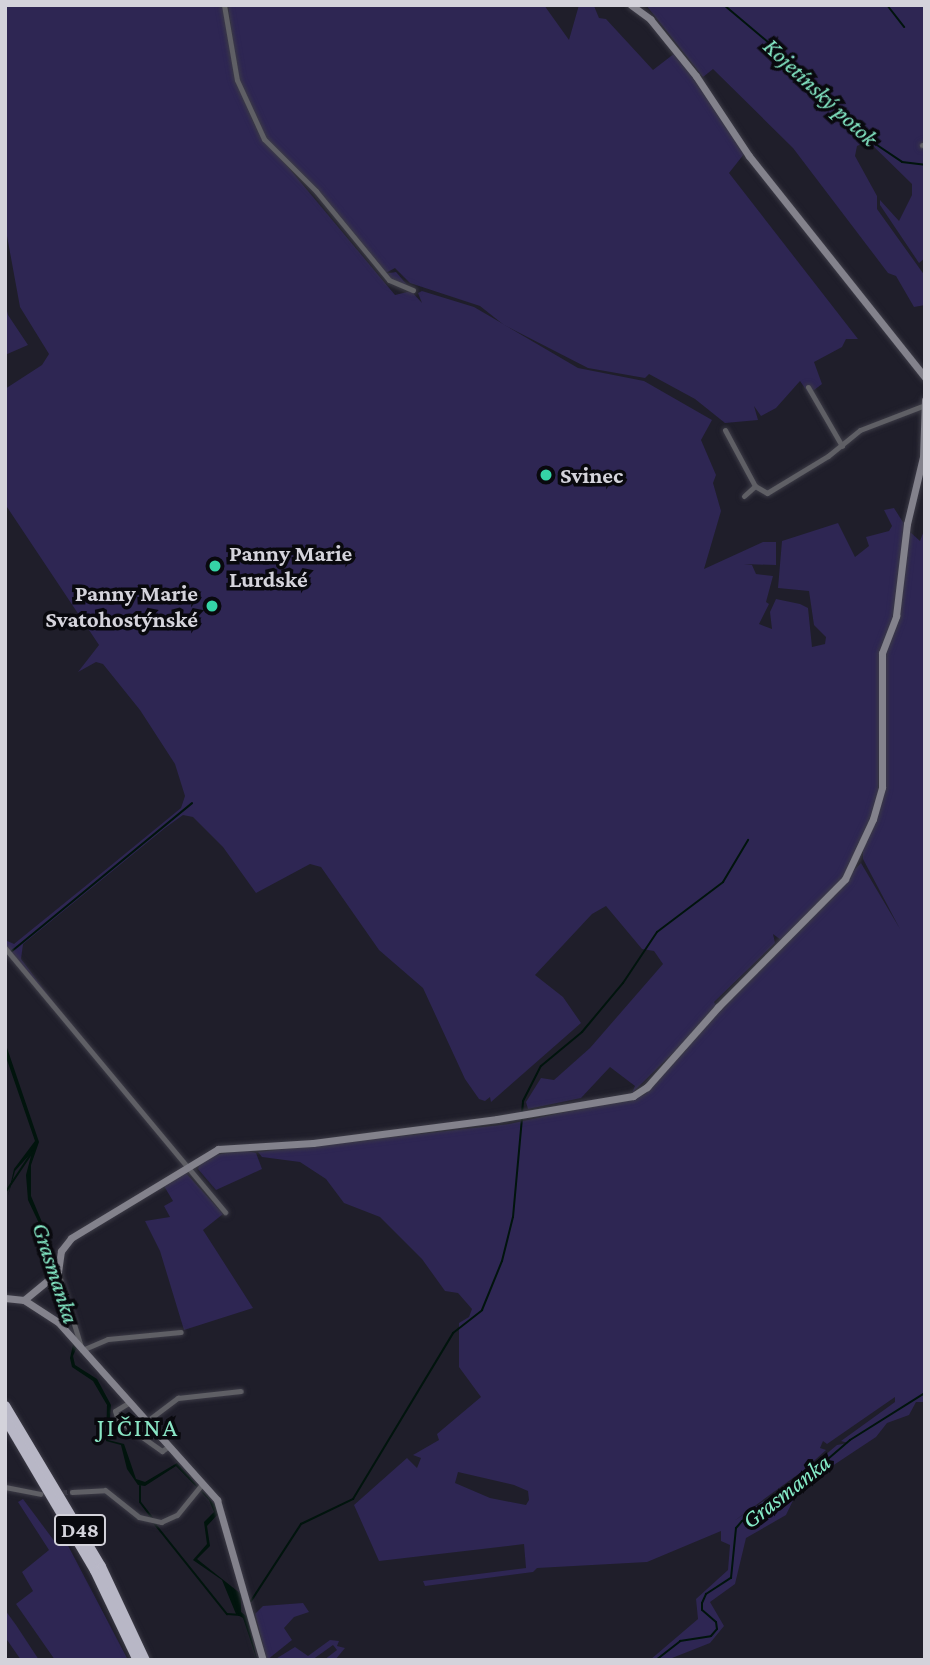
<!DOCTYPE html>
<html>
<head>
<meta charset="utf-8">
<style>
	body { margin:0 }
	#map { position:relative; width:930px; height:1665px; overflow:hidden; background:#1f1e2a; font-family:"Crimson Pro",serif }
	div>[style] { position:absolute }
	[style*='--x'] { left:calc(var(--x)*1px); top:calc(var(--y)*1px); width:calc(var(--w)*1px); rotate:calc(var(--a)*1deg) }
	.green>* { inset:0; background:#2e2653 }
	.water>* { inset:0; background:#01140d }
	.stream>* { height:2px; margin:-1px; padding:0 1px; transform-origin:1px; border-radius:1px; background:#01140d }
	.street-tunnel>* { height:5px; margin-top:-2.5px; transform-origin:0; background:repeating-linear-gradient(90deg,#3a3945 0 5px,transparent 0 7.5px) }
	.roads { filter:drop-shadow(0 0 2px #3c3b46) drop-shadow(0 0 2px #3c3b46) }
	.street>* { height:5px; margin:-2.5px; padding:0 2.5px; transform-origin:2.5px; border-radius:2.5px; background:#5f5f65 }
	.secondary>* { height:7px; margin:-3.5px; padding:0 3.5px; transform-origin:3.5px; border-radius:3.5px; background:#83828c }
	.highway>* { height:9px; margin:-4.5px; padding:0 4.5px; transform-origin:4.5px; border-radius:4.5px; background:#b8b7c6 }
	.dots>* { width:19px; height:19px; translate:-50% -50%; box-sizing:border-box; border:4px solid #09090e; border-radius:50% }
	span { translate:-50% -50%; white-space:nowrap; text-align:center; line-height:1.15; -webkit-text-stroke:7px #09090e; paint-order:stroke }
	.shield-label span { padding:2px 5px; background:#09090e; border:2px solid; border-radius:5px; -webkit-text-stroke-width:0 }
	.shield-label { font-size:21px; color:#d4d3db; font-weight:700 }
	.poi-label { font-size:23px; color:#d4d3db; font-weight:700 }
	.left { translate:0 -50%; text-align:left }
	.right { translate:-100% -50%; text-align:right }
	.water-label { font-size:24px; color:#86edc9; font-style:italic }
	.quarter-label { font-size:26px; color:#8ae6c5; letter-spacing:2px }
	.frame { position:absolute; inset:0; border:7px solid #d4d3db; pointer-events:none }
</style>
</head>
<body>
<div id="map">
	<div class="green">
		<i style="clip-path:polygon(evenodd,5px 5px,222px 5px,245px 103px,257px 130px,395px 295px,411px 291px,422px 303px,418px 293px,422px 291px,474px 307px,578px 368px,644px 381px,712px 420px,701px 440px,716px 475px,713px 483px,721px 511px,704px 569px,763px 542px,776px 542px,776px 565px,744px 564px,752px 565px,756px 574px,773px 576px,766px 602px,769px 604px,759px 624px,772px 629px,770px 612px,776px 599px,800px 604px,808px 608px,812px 647px,825px 644px,826px 637px,814px 625px,809px 591px,778px 588px,782px 541px,838px 523px,855px 557px,869px 546px,866px 537px,889px 531px,892px 526px,884px 510px,894px 508px,906px 527px,895px 616px,880px 651px,878px 800px,845px 876px,781px 940px,773px 934px,775px 943px,714px 1002px,719px 1010px,861px 863px,900px 929px,863px 859px,863px 845px,884px 786px,885px 650px,894px 625px,909px 531px,920px 541px,925px 528px,925px 1402px,916px 1402px,909px 1415px,887px 1423px,876px 1437px,799px 1488px,786px 1515px,746px 1538px,735px 1584px,710px 1602px,724px 1626px,710px 1643px,667px 1660px,650px 1660px,698px 1619px,696px 1599px,728px 1570px,730px 1545px,721px 1541px,721px 1531px,647px 1562px,537px 1568px,533px 1572px,425px 1586px,423px 1581px,526px 1568px,524px 1544px,379px 1561px,354px 1505px,407px 1458px,417px 1468px,421px 1458px,413px 1455px,439px 1440px,437px 1434px,481px 1397px,459px 1367px,459px 1323px,469px 1317px,472px 1309px,458px 1293px,445px 1291px,422px 1259px,380px 1217px,344px 1203px,326px 1179px,300px 1162px,262px 1157px,258px 1152px,509px 1124px,644px 1095px,687px 1049px,682px 1044px,632px 1093px,635px 1086px,610px 1067px,581px 1098px,528px 1109px,526px 1102px,541px 1078px,554px 1080px,590px 1048px,663px 964px,654px 951px,642px 949px,606px 906px,592px 914px,535px 975px,563px 997px,581px 1023px,491px 1102px,490px 1097px,485px 1101px,479px 1099px,465px 1079px,423px 988px,379px 950px,321px 867px,310px 864px,256px 893px,223px 847px,193px 817px,183px 815px,165px 828px,23px 944px,21px 959px,58px 1008px,5px 945px,5px 940px,14px 944px,109px 867px,181px 808px,185px 796px,175px 764px,140px 710px,103px 664px,96px 662px,78px 672px,99px 645px,5px 504px,5px 389px,42px 365px,49px 354px,20px 307px,5px 225px,5px 5px,895px 1397px,895px 1402px,841px 1441px,848px 1443px,837px 1445px,798px 1478px,734px 1521px,804px 1470px,826px 1450px,820px 1448px,823px 1441px,827px 1444px,895px 1397px,5px 5px,458px 1472px,514px 1485px,528px 1491px,529px 1500px,526px 1505px,490px 1498px,455px 1483px,458px 1472px)"></i>
		<i style="clip-path:polygon(228px 5px,544px 5px,569px 40px,579px 5px,594px 6px,599px 18px,606px 19px,653px 70px,675px 53px,694px 76px,744px 154px,729px 173px,858px 339px,846px 339px,842px 347px,814px 362px,822px 384px,809px 394px,800px 381px,776px 408px,761px 416px,754px 406px,758px 420px,725px 423px,695px 399px,649px 374px,645px 378px,588px 368px,504px 325px,480px 306px,410px 283px,395px 268px,384px 274px,396px 272px,408px 286px,393px 283px,384px 274px,344px 226px,318px 190px,271px 147px,259px 127px,238px 76px)"></i>
		<i style="clip-path:polygon(646px 5px,925px 5px,925px 258px,919px 263px,880px 205px,880px 200px,899px 221px,912px 195px,912px 184px,868px 141px,857px 146px,855px 156px,877px 196px,877px 209px,925px 276px,925px 305px,914px 307px,896px 276px,888px 273px,793px 148px,713px 69px,703px 77px)"></i>
		<i style="clip-path:polygon(5px 303px,8px 315px,28px 345px,5px 355px)"></i>
		<i style="clip-path:polygon(244px 1150px,256px 1153px,262px 1169px,216px 1190px,198px 1169px,200px 1162px,215px 1155px)"></i>
		<i style="clip-path:polygon(186px 1173px,223px 1214px,203px 1230px,253px 1308px,184px 1330px,160px 1251px,145px 1221px,170px 1217px,164px 1206px,173px 1201px,164px 1186px)"></i>
		<i style="clip-path:polygon(23px 1499px,55px 1542px,64px 1538px,128px 1660px,55px 1660px,16px 1604px,33px 1591px,22px 1572px,49px 1550px,18px 1502px)"></i>
		<i style="clip-path:polygon(303px 1603px,309px 1612px,294px 1617px,284px 1628px,292px 1640px,267px 1660px,255px 1614px,263px 1606px)"></i>
		<i style="clip-path:polygon(5px 1610px,16px 1625px,39px 1660px,21px 1660px,5px 1637px)"></i>
		<i style="clip-path:polygon(330px 1640px,339px 1641px,337px 1646px,345px 1648px,335px 1660px,324px 1660px,337px 1650px,333px 1645px,312px 1660px,274px 1660px,295px 1647px,308px 1656px)"></i>
	</div>
	<div class="water">
		<i style="clip-path:polygon(5px 1042px,39px 1142px,31px 1165px,31px 1196px,52px 1246px,53px 1272px,66px 1296px,79px 1342px,73px 1356px,75px 1365px,97px 1379px,111px 1405px,108px 1440px,124px 1444px,136px 1479px,145px 1482px,177px 1463px,216px 1506px,218px 1514px,207px 1526px,210px 1546px,197px 1559px,241px 1594px,241px 1612px,246px 1616px,245px 1609px,257px 1660px,243px 1618px,236px 1614px,222px 1580px,193px 1560px,207px 1544px,204px 1522px,214px 1512px,209px 1500px,176px 1466px,145px 1486px,138px 1485px,127px 1469px,121px 1445px,106px 1441px,107px 1405px,93px 1381px,72px 1367px,70px 1358px,75px 1336px,49px 1273px,45px 1236px,28px 1200px,26px 1175px,32px 1152px,15px 1171px,8px 1196px,14px 1169px,35px 1141px,5px 1054px)"></i>
	</div>
	<div class="stream">
		<i style="--x:724;--y:5;--w:99;--a:40.1"></i>
		<i style="--x:800;--y:69;--w:101;--a:45.4"></i>
		<i style="--x:871;--y:141;--w:37;--a:34"></i>
		<i style="--x:902;--y:162;--w:23;--a:7"></i>
		<i style="--x:887;--y:5;--w:28;--a:52"></i>
		<i style="--x:12;--y:951;--w:233;--a:-39.4"></i>
		<i style="--x:522;--y:1113;--w:12;--a:-85"></i>
		<i style="--x:523;--y:1101;--w:39;--a:-63"></i>
		<i style="--x:541;--y:1066;--w:53;--a:-39.7"></i>
		<i style="--x:582;--y:1032;--w:64;--a:-50.1"></i>
		<i style="--x:623;--y:983;--w:61;--a:-56.3"></i>
		<i style="--x:657;--y:932;--w:83;--a:-37.1"></i>
		<i style="--x:723;--y:882;--w:49;--a:-59.2"></i>
		<i style="--x:5;--y:1193;--w:50;--a:-56.3"></i>
		<i style="--x:140;--y:1486;--w:16;--a:90"></i>
		<i style="--x:140;--y:1502;--w:20;--a:53"></i>
		<i style="--x:154;--y:1523;--w:117;--a:51.3"></i>
		<i style="--x:227;--y:1614;--w:14;--a:4"></i>
		<i style="--x:251;--y:1601;--w:92;--a:-57"></i>
		<i style="--x:301;--y:1524;--w:58;--a:-25.7"></i>
		<i style="--x:353;--y:1499;--w:194;--a:-58.9"></i>
		<i style="--x:453;--y:1333;--w:37;--a:-38"></i>
		<i style="--x:482;--y:1310;--w:53;--a:-67.8"></i>
		<i style="--x:502;--y:1261;--w:45;--a:-76"></i>
		<i style="--x:513;--y:1217;--w:98;--a:-84.8"></i>
		<i style="--x:656;--y:1660;--w:31;--a:-38"></i>
		<i style="--x:680;--y:1641;--w:31;--a:-9"></i>
		<i style="--x:711;--y:1636;--w:9;--a:-49"></i>
		<i style="--x:717;--y:1629;--w:7;--a:-98"></i>
		<i style="--x:716;--y:1622;--w:18;--a:-139"></i>
		<i style="--x:702;--y:1610;--w:7;--a:-90"></i>
		<i style="--x:702;--y:1603;--w:10;--a:-66"></i>
		<i style="--x:706;--y:1594;--w:30;--a:-33"></i>
		<i style="--x:731;--y:1578;--w:50;--a:-84.3"></i>
		<i style="--x:736;--y:1528;--w:9;--a:-49"></i>
		<i style="--x:742;--y:1521;--w:69;--a:-33.2"></i>
		<i style="--x:800;--y:1483;--w:66;--a:-40.7"></i>
		<i style="--x:850;--y:1440;--w:89;--a:-32.1"></i>
	</div>
	<div class="street-tunnel">
		<i style="--x:40;--y:1494;--w:32;--a:-4"></i>
	</div>
	<div class="roads">
		<div class="street">
			<i style="--x:224;--y:5;--w:76;--a:80.2"></i>
			<i style="--x:237;--y:80;--w:65;--a:65.4"></i>
			<i style="--x:264;--y:139;--w:74;--a:45"></i>
			<i style="--x:316;--y:191;--w:115;--a:50.6"></i>
			<i style="--x:389;--y:280;--w:26;--a:23"></i>
			<i style="--x:922;--y:145;--w:3;--a:-18"></i>
			<i style="--x:808;--y:387;--w:68;--a:60"></i>
			<i style="--x:725;--y:430;--w:64;--a:61.8"></i>
			<i style="--x:755;--y:486;--w:14;--a:30"></i>
			<i style="--x:767;--y:493;--w:71;--a:-31.2"></i>
			<i style="--x:828;--y:456;--w:41;--a:-39.1"></i>
			<i style="--x:860;--y:430;--w:70;--a:-21"></i>
			<i style="--x:744;--y:496;--w:15;--a:-42"></i>
			<i style="--x:5;--y:948;--w:344;--a:50.2"></i>
			<i style="--x:58;--y:1272;--w:82;--a:72.9"></i>
			<i style="--x:82;--y:1350;--w:28;--a:-23"></i>
			<i style="--x:108;--y:1339;--w:73;--a:-5.5"></i>
			<i style="--x:130;--y:1402;--w:17;--a:149"></i>
			<i style="--x:115;--y:1411;--w:9;--a:72"></i>
			<i style="--x:118;--y:1420;--w:54;--a:35.2"></i>
			<i style="--x:162;--y:1451;--w:9;--a:-36"></i>
			<i style="--x:147;--y:1421;--w:39;--a:-37"></i>
			<i style="--x:178;--y:1398;--w:63;--a:-6.3"></i>
			<i style="--x:5;--y:1487;--w:36;--a:11"></i>
			<i style="--x:72;--y:1492;--w:33;--a:-3"></i>
			<i style="--x:105;--y:1490;--w:43;--a:38.5"></i>
			<i style="--x:139;--y:1517;--w:23;--a:13"></i>
			<i style="--x:161;--y:1522;--w:17;--a:-24"></i>
			<i style="--x:177;--y:1515;--w:41;--a:-50.9"></i>
		</div>
		<div class="secondary">
			<i style="--x:631;--y:5;--w:24;--a:36"></i>
			<i style="--x:650;--y:19;--w:73;--a:51.1"></i>
			<i style="--x:696;--y:76;--w:96;--a:56.5"></i>
			<i style="--x:749;--y:156;--w:283;--a:51.5"></i>
			<i style="--x:5;--y:1298;--w:19;--a:6"></i>
			<i style="--x:24;--y:1300;--w:40;--a:32.9"></i>
			<i style="--x:58;--y:1322;--w:239;--a:48.2"></i>
			<i style="--x:217;--y:1500;--w:166;--a:74"></i>
			<i style="--x:24;--y:1300;--w:44;--a:-39.5"></i>
			<i style="--x:58;--y:1272;--w:21;--a:-82"></i>
			<i style="--x:61;--y:1251;--w:16;--a:-52"></i>
			<i style="--x:71;--y:1238;--w:172;--a:-31.2"></i>
			<i style="--x:218;--y:1149;--w:95;--a:-3.6"></i>
			<i style="--x:313;--y:1143;--w:186;--a:-7.4"></i>
			<i style="--x:497;--y:1119;--w:138;--a:-9.6"></i>
			<i style="--x:633;--y:1096;--w:17;--a:-33"></i>
			<i style="--x:647;--y:1087;--w:107;--a:-48.4"></i>
			<i style="--x:718;--y:1007;--w:180;--a:-45.2"></i>
			<i style="--x:845;--y:879;--w:66;--a:-65"></i>
			<i style="--x:873;--y:819;--w:33;--a:-74"></i>
			<i style="--x:882;--y:787;--w:134;--a:-90"></i>
			<i style="--x:882;--y:653;--w:40;--a:-69"></i>
			<i style="--x:896;--y:616;--w:93;--a:-83.2"></i>
			<i style="--x:907;--y:524;--w:69;--a:-76.6"></i>
			<i style="--x:923;--y:457;--w:57;--a:-88"></i>
		</div>
		<div class="highway">
			<i style="--x:5;--y:1405;--w:187;--a:59.2"></i>
			<i style="--x:101;--y:1566;--w:104;--a:64.9"></i>
			<i style="--x:5;--y:1419;--w:175;--a:59.5"></i>
			<i style="--x:94;--y:1570;--w:100;--a:64.5"></i>
		</div>
	</div>
	<div class="dots">
		<i style="left:546px;top:475px;background:#35d4a7"></i>
		<i style="left:215px;top:566px;background:#35d4a7"></i>
		<i style="left:212px;top:606px;background:#35d4a7"></i>
	</div>
	<div class="shield-label">
		<span style="left:80px;top:1530px">D48</span>
	</div>
	<div class="poi-label">
		<span class="left" style="left:560px;top:475px">Svinec</span>
		<span class="left" style="left:229px;top:566px">Panny Marie<br>Lurdské</span>
		<span class="right" style="left:198px;top:606px">Panny Marie<br>Svatohostýnské</span>
	</div>
	<div class="water-label">
		<span style="left:821px;top:92px;rotate:43deg">Kojetínský potok</span>
		<span style="left:56px;top:1273px;rotate:72deg">Grasmanka</span>
		<span style="left:786px;top:1491px;rotate:-38deg">Grasmanka</span>
	</div>
	<div class="quarter-label">
		<span style="left:138px;top:1428px">JIČINA</span>
	</div>
	<div class="frame"></div>
</div>
</body>
</html>
